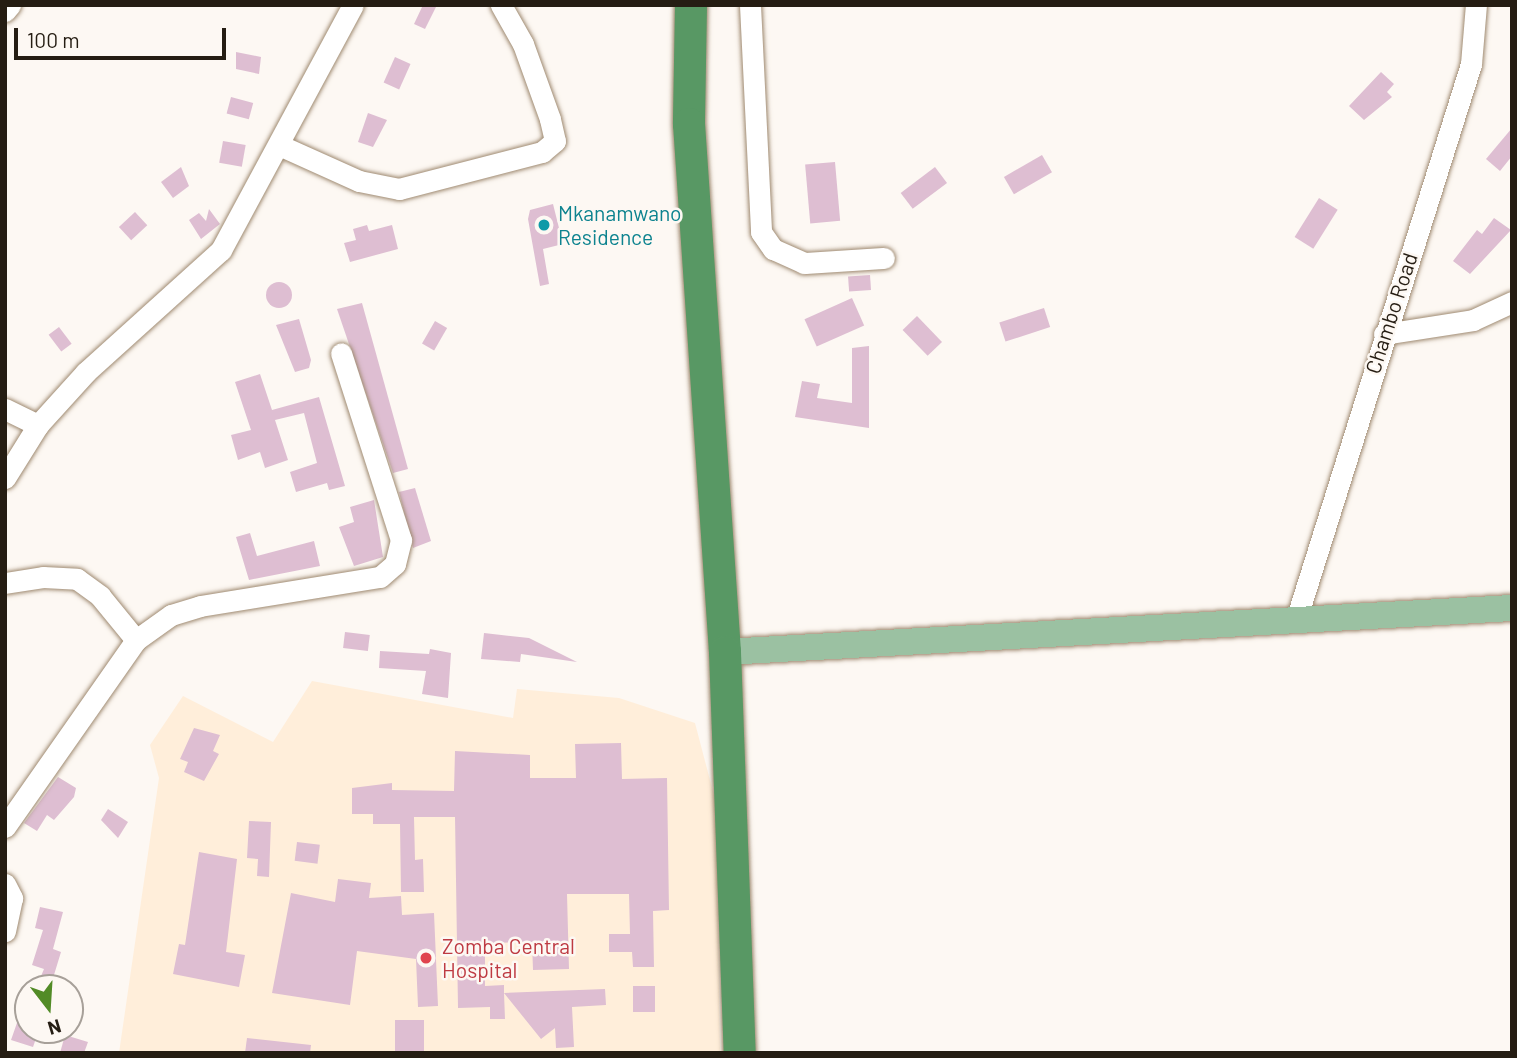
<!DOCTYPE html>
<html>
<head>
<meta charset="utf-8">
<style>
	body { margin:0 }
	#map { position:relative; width:1517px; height:1058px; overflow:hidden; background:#fdf8f3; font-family:Barlow,sans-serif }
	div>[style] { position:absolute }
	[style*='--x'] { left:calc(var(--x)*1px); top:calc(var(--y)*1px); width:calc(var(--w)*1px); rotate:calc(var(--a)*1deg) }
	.built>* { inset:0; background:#ffeeda }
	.building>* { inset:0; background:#debed2; transform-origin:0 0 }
	.round { border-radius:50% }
	.roads { filter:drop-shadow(0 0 2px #9f8a71) drop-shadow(0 0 2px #9f8a71) }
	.minor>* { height:21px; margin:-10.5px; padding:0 10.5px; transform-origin:10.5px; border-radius:10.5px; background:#fff }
	.major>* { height:26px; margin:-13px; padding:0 13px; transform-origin:13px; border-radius:13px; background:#9bc1a2 }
	.highway>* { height:32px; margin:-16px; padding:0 16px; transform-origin:16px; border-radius:16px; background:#589864 }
	.dots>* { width:19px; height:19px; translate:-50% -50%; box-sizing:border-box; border:4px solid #fdf8f3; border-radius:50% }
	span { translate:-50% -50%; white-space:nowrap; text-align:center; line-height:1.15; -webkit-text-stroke:5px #fdf8f3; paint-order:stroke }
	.culture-label { font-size:21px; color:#0d838f }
	.left { translate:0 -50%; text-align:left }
	.street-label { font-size:21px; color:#251d13 }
	.health-label { font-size:21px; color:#be3a42 }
	.frame { position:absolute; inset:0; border:7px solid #251d13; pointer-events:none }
	.north { position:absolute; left:14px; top:974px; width:70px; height:70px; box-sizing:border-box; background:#fdf8f3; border:2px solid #a7a099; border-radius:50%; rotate:163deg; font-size:19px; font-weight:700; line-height:28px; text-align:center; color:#251d13 }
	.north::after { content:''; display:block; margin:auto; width:24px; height:32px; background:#528b26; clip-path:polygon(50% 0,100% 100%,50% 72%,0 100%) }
	.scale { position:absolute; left:14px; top:28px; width:212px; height:32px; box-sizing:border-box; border:4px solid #251d13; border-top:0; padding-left:9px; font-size:21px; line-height:24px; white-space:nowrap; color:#251d13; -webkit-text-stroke:5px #fdf8f3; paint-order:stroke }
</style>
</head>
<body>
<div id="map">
	<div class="built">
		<i style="clip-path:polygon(312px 681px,513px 718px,517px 689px,619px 698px,695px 723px,716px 803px,720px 1053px,119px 1053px,159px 778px,150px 745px,183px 696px,273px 742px)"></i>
	</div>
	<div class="building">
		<i style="clip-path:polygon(423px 5px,437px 5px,425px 29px,414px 24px)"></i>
		<i style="clip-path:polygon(236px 52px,261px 57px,259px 74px,236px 69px)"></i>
		<i style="left:395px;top:57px;width:17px;height:28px;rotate:24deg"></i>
		<i style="clip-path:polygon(1381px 72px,1394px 84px,1387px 92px,1392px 97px,1364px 120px,1349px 106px)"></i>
		<i style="left:231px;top:97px;width:23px;height:17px;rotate:15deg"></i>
		<i style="clip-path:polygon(368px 113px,387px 120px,373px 147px,358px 142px)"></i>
		<i style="clip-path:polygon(1512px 128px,1512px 156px,1500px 171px,1486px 159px)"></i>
		<i style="left:223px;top:141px;width:23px;height:22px;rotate:10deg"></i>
		<i style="left:1042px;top:155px;width:20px;height:44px;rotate:60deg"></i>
		<i style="left:835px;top:162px;width:59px;height:30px;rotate:85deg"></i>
		<i style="clip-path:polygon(181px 167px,189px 186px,173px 198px,161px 182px)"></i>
		<i style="left:935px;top:167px;width:20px;height:43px;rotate:53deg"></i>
		<i style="left:1319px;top:198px;width:22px;height:46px;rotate:32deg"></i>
		<i style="clip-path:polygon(553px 204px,563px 244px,543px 249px,549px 284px,540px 286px,528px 219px,530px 210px)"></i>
		<i style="clip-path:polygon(209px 209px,220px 224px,201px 239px,189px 220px,199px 213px,206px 221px)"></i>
		<i style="left:135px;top:212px;width:18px;height:22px;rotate:47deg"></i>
		<i style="clip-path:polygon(1494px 218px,1511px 230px,1470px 274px,1453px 261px,1477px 230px,1482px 234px)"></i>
		<i style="clip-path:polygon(367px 225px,369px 231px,392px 225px,398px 249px,350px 262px,344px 243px,356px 240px,353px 229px)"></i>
		<i style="left:870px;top:275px;width:15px;height:22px;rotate:86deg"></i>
		<i class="round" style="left:266px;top:282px;width:26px;height:26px"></i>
		<i style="left:852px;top:298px;width:30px;height:52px;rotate:66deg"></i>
		<i style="clip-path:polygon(362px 303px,408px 469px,393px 473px,337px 309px)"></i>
		<i style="left:1044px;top:308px;width:20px;height:47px;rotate:72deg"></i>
		<i style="left:917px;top:316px;width:36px;height:20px;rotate:46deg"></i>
		<i style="clip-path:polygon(299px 319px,311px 360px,309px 368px,295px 372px,276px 325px)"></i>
		<i style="left:435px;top:321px;width:14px;height:26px;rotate:30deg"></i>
		<i style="left:59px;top:327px;width:21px;height:13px;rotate:53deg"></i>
		<i style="clip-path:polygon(869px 346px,869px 428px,795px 417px,802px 381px,820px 384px,817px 398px,852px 403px,852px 348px)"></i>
		<i style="clip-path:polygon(260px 374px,272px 410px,319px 397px,345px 486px,329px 490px,327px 483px,296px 492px,290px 472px,317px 463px,304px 413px,275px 420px,288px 460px,265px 468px,260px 452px,238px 460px,231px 435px,251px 430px,235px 382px)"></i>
		<i style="clip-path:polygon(415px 488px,431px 541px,413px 548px,399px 492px)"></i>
		<i style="clip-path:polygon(374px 500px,383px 557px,354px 566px,339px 527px,354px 522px,350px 507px)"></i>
		<i style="clip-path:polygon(250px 533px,257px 556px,314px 541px,320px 566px,249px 580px,236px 537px)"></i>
		<i style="left:345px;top:632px;width:25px;height:16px;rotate:7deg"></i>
		<i style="clip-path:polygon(484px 633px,529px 638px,577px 662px,521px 654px,520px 662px,481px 659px)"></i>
		<i style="clip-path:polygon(430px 649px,451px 653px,448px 698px,422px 694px,426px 671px,379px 668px,380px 651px,429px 654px)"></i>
		<i style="clip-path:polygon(194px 728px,220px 735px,213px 751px,219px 754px,204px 781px,184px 772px,188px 762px,180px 759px)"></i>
		<i style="clip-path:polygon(621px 743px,622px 779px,667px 778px,669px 910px,653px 911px,654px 967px,633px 967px,632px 952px,609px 952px,609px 934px,630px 934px,629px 894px,567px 894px,569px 969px,533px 970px,532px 942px,485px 943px,485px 986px,504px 985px,504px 993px,605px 989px,606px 1005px,572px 1007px,574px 1047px,556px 1048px,555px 1028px,541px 1039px,504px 993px,505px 1019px,490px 1019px,490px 1007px,458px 1008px,455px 817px,414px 817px,415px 860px,423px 859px,424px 892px,401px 892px,400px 824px,373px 824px,373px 814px,352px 814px,352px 788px,392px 783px,392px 790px,454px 791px,455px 751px,530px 755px,530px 778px,576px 778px,575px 744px)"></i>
		<i style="clip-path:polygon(58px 777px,76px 788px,74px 797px,54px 820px,47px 815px,37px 831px,24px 823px)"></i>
		<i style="clip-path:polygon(108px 809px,128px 822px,118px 838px,101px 820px)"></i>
		<i style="clip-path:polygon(249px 821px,271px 822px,269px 877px,257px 876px,258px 859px,247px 858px)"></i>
		<i style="left:297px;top:842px;width:23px;height:19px;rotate:7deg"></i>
		<i style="clip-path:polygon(199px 852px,237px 859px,226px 952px,245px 955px,239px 987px,173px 974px,179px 944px,185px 945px)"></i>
		<i style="clip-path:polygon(338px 879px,371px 883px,369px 898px,401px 896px,402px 915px,434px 913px,438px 1006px,418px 1007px,416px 959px,357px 951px,350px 1005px,272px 993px,291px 893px,335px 902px)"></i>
		<i style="clip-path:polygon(40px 907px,63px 912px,53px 949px,61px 952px,50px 988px,36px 988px,44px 969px,32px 965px,43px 930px,35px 928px)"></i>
		<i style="left:655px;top:986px;width:26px;height:22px;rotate:90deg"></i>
		<i style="clip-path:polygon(18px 1020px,28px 1024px,28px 1030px,39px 1030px,33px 1047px,11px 1040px)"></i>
		<i style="left:395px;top:1020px;width:29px;height:33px"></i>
		<i style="clip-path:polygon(65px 1035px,88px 1042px,84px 1053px,60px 1053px)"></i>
		<i style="clip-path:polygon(247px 1038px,311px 1045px,310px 1053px,245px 1053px)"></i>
	</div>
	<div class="roads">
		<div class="minor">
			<i style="--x:750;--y:5;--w:227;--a:87.2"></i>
			<i style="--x:761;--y:232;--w:21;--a:55"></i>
			<i style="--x:773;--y:249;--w:34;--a:24"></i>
			<i style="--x:804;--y:263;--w:80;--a:-3.6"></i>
			<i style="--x:5;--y:11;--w:8;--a:-50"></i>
			<i style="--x:279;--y:145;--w:88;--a:24.2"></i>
			<i style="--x:359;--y:181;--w:41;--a:11.3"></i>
			<i style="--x:399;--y:189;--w:148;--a:-14.5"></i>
			<i style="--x:542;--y:152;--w:17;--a:-40"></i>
			<i style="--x:555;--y:141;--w:23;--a:-103"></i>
			<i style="--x:550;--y:119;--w:80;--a:-109.8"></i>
			<i style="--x:523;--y:44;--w:45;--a:-119.4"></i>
			<i style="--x:1384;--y:334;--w:90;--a:-8.9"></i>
			<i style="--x:1473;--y:320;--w:43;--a:-24.8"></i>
			<i style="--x:5;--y:409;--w:37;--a:26"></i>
			<i style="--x:5;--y:478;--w:62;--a:-58.1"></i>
			<i style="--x:38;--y:425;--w:72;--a:-47.8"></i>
			<i style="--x:86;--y:372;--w:182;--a:-42.1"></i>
			<i style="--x:221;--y:250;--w:278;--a:-61.7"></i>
			<i style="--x:5;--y:583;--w:38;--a:-9"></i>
			<i style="--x:43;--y:577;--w:34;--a:3"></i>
			<i style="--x:77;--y:579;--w:29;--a:36"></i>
			<i style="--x:100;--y:596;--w:57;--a:50.7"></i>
			<i style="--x:136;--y:640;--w:43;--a:-35.5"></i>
			<i style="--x:171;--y:615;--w:30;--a:-17"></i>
			<i style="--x:200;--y:606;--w:182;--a:-9.2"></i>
			<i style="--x:380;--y:577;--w:20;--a:-41"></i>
			<i style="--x:395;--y:564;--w:25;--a:-76"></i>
			<i style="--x:401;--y:540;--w:196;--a:-107.8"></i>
			<i style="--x:1296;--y:620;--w:583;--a:-72.53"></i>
			<i style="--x:1471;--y:64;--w:59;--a:-85.2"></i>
			<i style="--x:5;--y:827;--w:228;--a:-55"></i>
			<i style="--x:5;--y:884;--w:16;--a:63"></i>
			<i style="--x:12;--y:898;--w:34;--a:102"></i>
		</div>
		<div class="major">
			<i style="--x:725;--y:652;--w:788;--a:-3.2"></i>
		</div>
		<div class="highway">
			<i style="--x:691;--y:5;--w:119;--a:91"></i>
			<i style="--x:689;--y:124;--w:529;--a:86.1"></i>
			<i style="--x:725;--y:652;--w:401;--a:87.9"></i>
		</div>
	</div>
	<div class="dots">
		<i style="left:544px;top:225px;background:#0f9aa8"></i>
		<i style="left:426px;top:958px;background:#e0444e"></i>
	</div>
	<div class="culture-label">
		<span class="left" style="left:558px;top:225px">Mkanamwano<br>Residence</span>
	</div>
	<div class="street-label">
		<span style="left:1391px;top:313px;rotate:-72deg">Chambo Road</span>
	</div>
	<div class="health-label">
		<span class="left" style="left:442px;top:958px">Zomba Central<br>Hospital</span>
	</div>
	<div class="frame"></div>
	<div class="north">N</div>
	<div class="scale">100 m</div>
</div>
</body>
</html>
